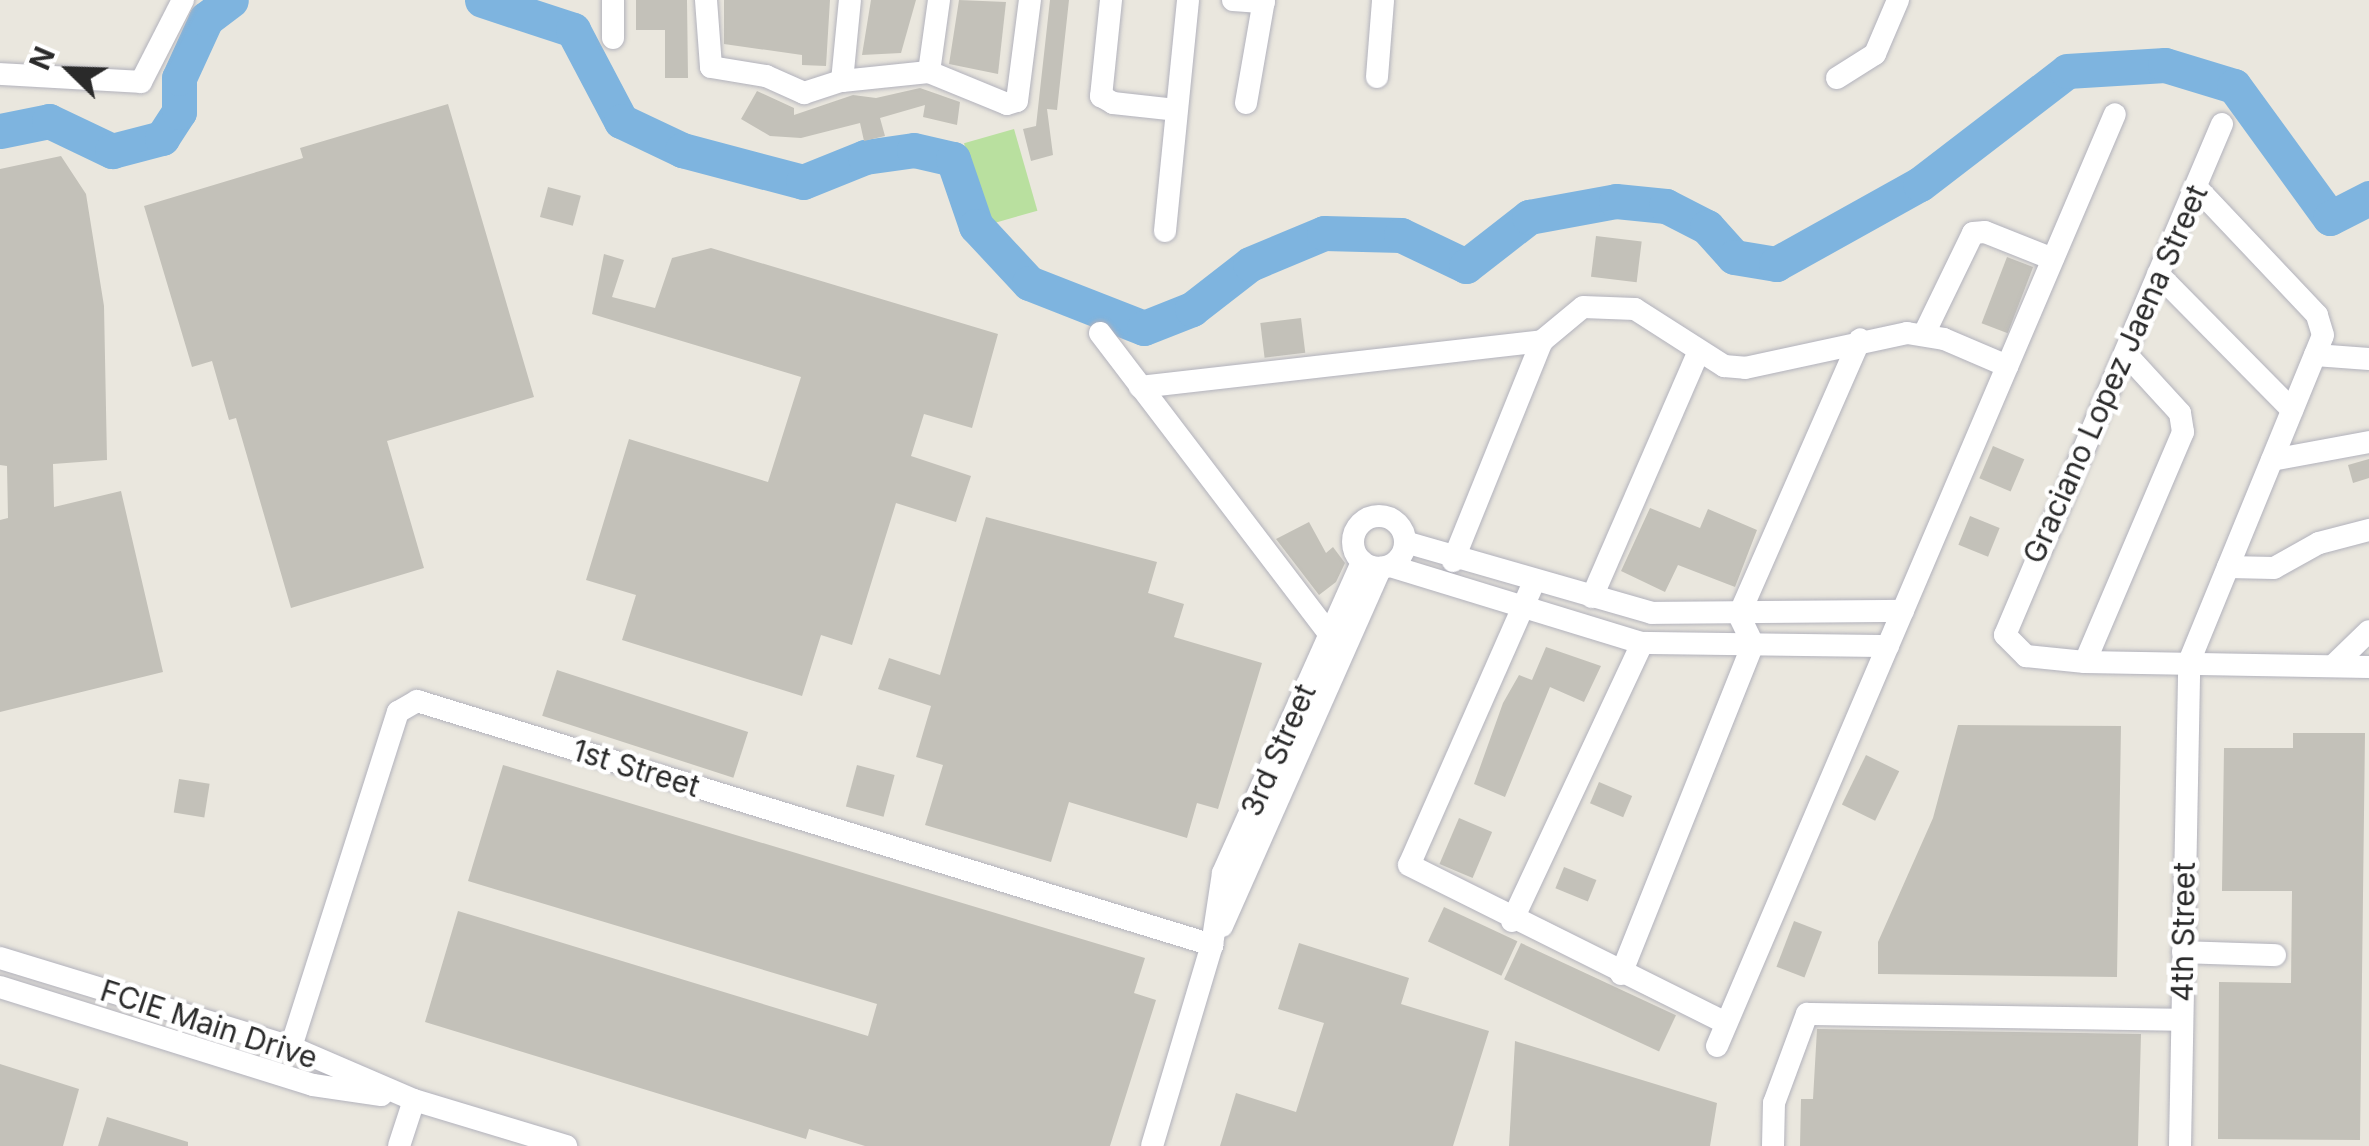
<!DOCTYPE html>
<html>
<head>
<meta charset="utf-8">
<style>
	body { margin:0 }
	#map { position:relative; width:2369px; height:1146px; overflow:hidden; background:#eae7de; font-family:Inter,sans-serif }
	div>[style] { position:absolute }
	[style*='--x'] { left:calc(var(--x)*1px); top:calc(var(--y)*1px); width:calc(var(--w)*1px); rotate:calc(var(--a)*1deg) }
	.pitch>* { inset:0; background:#b9e09f; transform-origin:0 0 }
	.river>* { height:35px; margin:-17.5px; padding:0 17.5px; transform-origin:17.5px; border-radius:17.5px; background:#7eb4df }
	.building>* { inset:0; background:#c3c1b9; transform-origin:0 0 }
	.roads { filter:drop-shadow(0 0 2px #b2b2bc) drop-shadow(0 0 2px #b2b2bc) }
	.minor>* { height:22px; margin:-11px; padding:0 11px; transform-origin:11px; border-radius:11px; background:#fff }
	.minor>.ring { margin:-11px; padding:0; box-sizing:content-box; background:none; border:22px solid #fff; border-radius:50% }
	span { translate:-50% -50%; white-space:nowrap; text-align:center; line-height:1.15; -webkit-text-stroke:9px #fff; paint-order:stroke }
	.street-label { font-size:30px; color:#2a2a2a }
	.north { position:absolute; left:20px; top:20px; width:100px; height:100px; -webkit-text-stroke:8px #fff; paint-order:stroke; rotate:293deg; font-size:28px; font-weight:700; line-height:40px; text-align:center; color:#2a2a2a }
	.north::after { content:''; display:block; margin:auto; width:35px; height:45px; background:#2a2a2a; clip-path:polygon(50% 0,100% 100%,50% 72%,0 100%) }
</style>
</head>
<body>
<div id="map">
	<div class="pitch">
		<i style="left:1014px;top:129px;width:85px;height:52px;rotate:74deg"></i>
	</div>
	<div class="river">
		<i style="--x:482;--y:0;--w:96;--a:18.2"></i>
		<i style="--x:573;--y:30;--w:103;--a:62.2"></i>
		<i style="--x:621;--y:121;--w:68;--a:25.4"></i>
		<i style="--x:682;--y:150;--w:125;--a:14.8"></i>
		<i style="--x:803;--y:182;--w:67;--a:-22"></i>
		<i style="--x:865;--y:157;--w:49;--a:-8.1"></i>
		<i style="--x:914;--y:150;--w:40;--a:13"></i>
		<i style="--x:953;--y:159;--w:71;--a:71.1"></i>
		<i style="--x:976;--y:226;--w:78;--a:47.1"></i>
		<i style="--x:1029;--y:283;--w:123;--a:21.4"></i>
		<i style="--x:1144;--y:328;--w:52;--a:-21.6"></i>
		<i style="--x:1192;--y:309;--w:73;--a:-37.8"></i>
		<i style="--x:1250;--y:264;--w:80;--a:-22.7"></i>
		<i style="--x:1324;--y:233;--w:77;--a:1.5"></i>
		<i style="--x:1401;--y:235;--w:72;--a:25.5"></i>
		<i style="--x:1466;--y:266;--w:80;--a:-37.9"></i>
		<i style="--x:1529;--y:217;--w:88;--a:-10.4"></i>
		<i style="--x:1616;--y:201;--w:50;--a:5.7"></i>
		<i style="--x:1666;--y:206;--w:46;--a:27.1"></i>
		<i style="--x:1707;--y:227;--w:40;--a:48"></i>
		<i style="--x:1734;--y:257;--w:43;--a:9.5"></i>
		<i style="--x:1776;--y:264;--w:165;--a:-29.1"></i>
		<i style="--x:1920;--y:184;--w:185;--a:-37.5"></i>
		<i style="--x:2067;--y:71;--w:98;--a:-3.5"></i>
		<i style="--x:2165;--y:65;--w:72;--a:16.9"></i>
		<i style="--x:2234;--y:86;--w:163;--a:54"></i>
		<i style="--x:2330;--y:218;--w:44;--a:-27.1"></i>
		<i style="--x:0;--y:131;--w:50;--a:-11.5"></i>
		<i style="--x:49;--y:121;--w:70;--a:25.5"></i>
		<i style="--x:112;--y:151;--w:52;--a:-14.6"></i>
		<i style="--x:162;--y:138;--w:31;--a:-57"></i>
		<i style="--x:179;--y:112;--w:34;--a:-90"></i>
		<i style="--x:179;--y:78;--w:65;--a:-65.4"></i>
		<i style="--x:206;--y:19;--w:31;--a:-37"></i>
	</div>
	<div class="building">
		<i style="clip-path:polygon(636px 0,687px 0,688px 78px,665px 78px,665px 30px,636px 30px)"></i>
		<i style="clip-path:polygon(724px 0,830px 0,826px 66px,802px 65px,802px 55px,724px 44px)"></i>
		<i style="clip-path:polygon(871px 0,916px 0,901px 53px,862px 55px)"></i>
		<i style="clip-path:polygon(959px 0,1006px 2px,998px 74px,949px 64px)"></i>
		<i style="clip-path:polygon(1050px 0,1069px 0,1057px 110px,1047px 109px,1053px 155px,1031px 161px,1023px 129px,1036px 126px)"></i>
		<i style="clip-path:polygon(920px 88px,960px 102px,957px 125px,923px 117px,925px 105px,880px 118px,885px 136px,864px 141px,860px 123px,801px 138px,770px 136px,741px 119px,757px 91px,794px 108px,794px 115px,853px 95px,876px 98px)"></i>
		<i style="clip-path:polygon(448px 104px,534px 397px,387px 441px,424px 568px,291px 608px,236px 418px,229px 420px,212px 361px,192px 367px,144px 206px,303px 158px,300px 148px)"></i>
		<i style="clip-path:polygon(61px 156px,86px 194px,104px 306px,107px 460px,53px 464px,54px 507px,121px 491px,163px 672px,0 712px,0 520px,8px 518px,7px 466px,0 465px,0 169px)"></i>
		<i style="left:548px;top:187px;width:34px;height:31px;rotate:15deg"></i>
		<i style="left:1596px;top:236px;width:46px;height:41px;rotate:7deg"></i>
		<i style="clip-path:polygon(711px 248px,998px 334px,972px 428px,924px 414px,911px 456px,971px 476px,956px 522px,896px 503px,852px 645px,821px 635px,802px 696px,622px 640px,636px 595px,586px 580px,629px 439px,768px 482px,801px 377px,592px 314px,604px 254px,624px 260px,612px 297px,655px 308px,672px 258px)"></i>
		<i style="left:2007px;top:257px;width:28px;height:71px;rotate:21deg"></i>
		<i style="left:1301px;top:318px;width:35px;height:41px;rotate:83deg"></i>
		<i style="left:1993px;top:446px;width:34px;height:35px;rotate:23deg"></i>
		<i style="clip-path:polygon(2369px 459px,2369px 478px,2353px 483px,2348px 465px)"></i>
		<i style="clip-path:polygon(1650px 508px,1700px 528px,1708px 509px,1757px 530px,1735px 587px,1678px 565px,1665px 592px,1621px 571px)"></i>
		<i style="left:1970px;top:516px;width:32px;height:31px;rotate:22deg"></i>
		<i style="clip-path:polygon(986px 517px,1157px 562px,1148px 593px,1184px 604px,1174px 637px,1262px 663px,1218px 809px,1197px 803px,1187px 838px,1069px 802px,1051px 862px,925px 825px,943px 765px,916px 757px,931px 706px,878px 689px,889px 658px,940px 675px)"></i>
		<i style="clip-path:polygon(1309px 522px,1326px 553px,1333px 547px,1345px 563px,1336px 582px,1319px 595px,1276px 539px)"></i>
		<i style="clip-path:polygon(1546px 647px,1601px 666px,1584px 702px,1550px 687px,1505px 797px,1474px 784px,1503px 703px,1519px 675px,1532px 680px)"></i>
		<i style="left:557px;top:670px;width:201px;height:48px;rotate:18deg"></i>
		<i style="clip-path:polygon(1958px 725px,2121px 726px,2117px 977px,1878px 974px,1878px 942px,1933px 818px)"></i>
		<i style="clip-path:polygon(2293px 733px,2365px 733px,2360px 1140px,2218px 1139px,2219px 982px,2291px 983px,2292px 891px,2222px 891px,2224px 748px,2293px 748px)"></i>
		<i style="left:1866px;top:755px;width:37px;height:55px;rotate:26deg"></i>
		<i style="clip-path:polygon(503px 765px,1145px 958px,1134px 993px,1156px 1000px,1110px 1146px,865px 1146px,809px 1129px,806px 1139px,425px 1022px,458px 911px,868px 1036px,877px 1004px,468px 881px)"></i>
		<i style="left:857px;top:765px;width:39px;height:43px;rotate:15deg"></i>
		<i style="left:179px;top:779px;width:31px;height:34px;rotate:9deg"></i>
		<i style="left:1599px;top:782px;width:36px;height:23px;rotate:23deg"></i>
		<i style="left:1459px;top:818px;width:36px;height:50px;rotate:23deg"></i>
		<i style="left:1564px;top:867px;width:35px;height:23px;rotate:22deg"></i>
		<i style="left:1444px;top:907px;width:81px;height:38px;rotate:25deg"></i>
		<i style="left:1794px;top:921px;width:30px;height:49px;rotate:21deg"></i>
		<i style="clip-path:polygon(1299px 943px,1409px 978px,1401px 1004px,1489px 1031px,1453px 1146px,1220px 1146px,1236px 1093px,1296px 1112px,1324px 1023px,1278px 1009px)"></i>
		<i style="left:1521px;top:943px;width:171px;height:40px;rotate:25deg"></i>
		<i style="clip-path:polygon(1817px 1029px,2141px 1034px,2138px 1146px,1800px 1146px,1801px 1099px,1813px 1099px)"></i>
		<i style="clip-path:polygon(1515px 1041px,1717px 1103px,1710px 1146px,1509px 1146px)"></i>
		<i style="clip-path:polygon(0 1064px,79px 1089px,63px 1146px,0 1146px)"></i>
		<i style="clip-path:polygon(107px 1117px,188px 1142px,188px 1146px,98px 1146px)"></i>
	</div>
	<div class="roads">
		<div class="minor">
			<i style="--x:613;--y:0;--w:38;--a:90"></i>
			<i style="--x:706;--y:0;--w:67;--a:85.7"></i>
			<i style="--x:711;--y:67;--w:56;--a:9.3"></i>
			<i style="--x:766;--y:76;--w:42;--a:24.1"></i>
			<i style="--x:804;--y:93;--w:40;--a:-18"></i>
			<i style="--x:842;--y:81;--w:87;--a:-5.9"></i>
			<i style="--x:929;--y:72;--w:84;--a:22.3"></i>
			<i style="--x:1007;--y:104;--w:10;--a:-17"></i>
			<i style="--x:1017;--y:101;--w:102;--a:-82.7"></i>
			<i style="--x:1111;--y:0;--w:97;--a:95.9"></i>
			<i style="--x:1101;--y:96;--w:14;--a:30"></i>
			<i style="--x:1113;--y:103;--w:63;--a:6.3"></i>
			<i style="--x:1233;--y:0;--w:31;--a:4"></i>
			<i style="--x:929;--y:72;--w:73;--a:-82.1"></i>
			<i style="--x:0;--y:74;--w:141;--a:3.2"></i>
			<i style="--x:141;--y:82;--w:92;--a:-62.9"></i>
			<i style="--x:1377;--y:77;--w:77;--a:-85.5"></i>
			<i style="--x:1837;--y:78;--w:45;--a:-32.3"></i>
			<i style="--x:1875;--y:54;--w:59;--a:-66.9"></i>
			<i style="--x:842;--y:81;--w:81;--a:-84.4"></i>
			<i style="--x:1246;--y:103;--w:105;--a:-80.1"></i>
			<i style="--x:2222;--y:124;--w:555;--a:113.01"></i>
			<i style="--x:2005;--y:635;--w:30;--a:45"></i>
			<i style="--x:2026;--y:656;--w:59;--a:5.8"></i>
			<i style="--x:2085;--y:662;--w:284;--a:1"></i>
			<i style="--x:1165;--y:231;--w:232;--a:-84.3"></i>
			<i style="--x:2158;--y:274;--w:191;--a:45.4"></i>
			<i style="--x:1100;--y:333;--w:378;--a:52.7"></i>
			<i style="--x:1329;--y:634;--w:12;--a:24"></i>
			<i style="--x:1924;--y:334;--w:112;--a:-64.1"></i>
			<i style="--x:1973;--y:233;--w:12;--a:-5"></i>
			<i style="--x:1985;--y:232;--w:73;--a:21.7"></i>
			<i style="--x:2315;--y:355;--w:54;--a:4.2"></i>
			<i style="--x:1140;--y:387;--w:405;--a:-6.5"></i>
			<i style="--x:2272;--y:460;--w:99;--a:-10.5"></i>
			<i class="ring" style="left:1353px;top:516px;width:30px;height:30px"></i>
			<i style="--x:1405;--y:542;--w:257;--a:16"></i>
			<i style="--x:1652;--y:613;--w:251;--a:-0.5"></i>
			<i style="--x:1453;--y:561;--w:237;--a:-68"></i>
			<i style="--x:1542;--y:341;--w:53;--a:-39.7"></i>
			<i style="--x:1583;--y:307;--w:52;--a:2.2"></i>
			<i style="--x:1635;--y:309;--w:106;--a:32.6"></i>
			<i style="--x:1724;--y:366;--w:21;--a:5"></i>
			<i style="--x:1745;--y:368;--w:166;--a:-12.2"></i>
			<i style="--x:1907;--y:333;--w:37;--a:9"></i>
			<i style="--x:1944;--y:339;--w:69;--a:23.2"></i>
			<i style="--x:1390;--y:566;--w:264;--a:17"></i>
			<i style="--x:1642;--y:643;--w:246;--a:0.7"></i>
			<i style="--x:2228;--y:567;--w:46;--a:1.2"></i>
			<i style="--x:2274;--y:568;--w:51;--a:-29.1"></i>
			<i style="--x:2319;--y:543;--w:52;--a:-14.6"></i>
			<i style="--x:1534;--y:582;--w:309;--a:113.8"></i>
			<i style="--x:1409;--y:865;--w:354;--a:26.5"></i>
			<i style="--x:1592;--y:597;--w:266;--a:-66.5"></i>
			<i style="--x:2085;--y:662;--w:250;--a:-66.9"></i>
			<i style="--x:2183;--y:432;--w:19;--a:-99"></i>
			<i style="--x:2180;--y:413;--w:81;--a:-132.5"></i>
			<i style="--x:2333;--y:666;--w:50;--a:-44.2"></i>
			<i style="--x:1512;--y:921;--w:307;--a:-64.9"></i>
			<i style="--x:1222;--y:926;--w:392;--a:-66.1"></i>
			<i style="--x:2183;--y:952;--w:92;--a:1.9"></i>
			<i style="--x:0;--y:958;--w:304;--a:17"></i>
			<i style="--x:291;--y:1047;--w:134;--a:23.3"></i>
			<i style="--x:414;--y:1100;--w:159;--a:16.8"></i>
			<i style="--x:1621;--y:974;--w:355;--a:-68.2"></i>
			<i style="--x:1753;--y:644;--w:32;--a:-116"></i>
			<i style="--x:1739;--y:615;--w:301;--a:-66.3"></i>
			<i style="--x:0;--y:987;--w:328;--a:17.4"></i>
			<i style="--x:313;--y:1085;--w:69;--a:8.4"></i>
			<i style="--x:1717;--y:1046;--w:1013;--a:-66.88"></i>
			<i style="--x:291;--y:1047;--w:352;--a:-72.3"></i>
			<i style="--x:398;--y:712;--w:22;--a:-30"></i>
			<i style="--x:417;--y:701;--w:832;--a:17.06"></i>
			<i style="--x:399;--y:1146;--w:48;--a:-71.9"></i>
			<i style="--x:1152;--y:1146;--w:210;--a:-73.4"></i>
			<i style="--x:1212;--y:945;--w:73;--a:-81.3"></i>
			<i style="--x:1223;--y:873;--w:341;--a:-65.9"></i>
			<i style="--x:1773;--y:1146;--w:43;--a:-88.7"></i>
			<i style="--x:1774;--y:1103;--w:95;--a:-69.7"></i>
			<i style="--x:1807;--y:1014;--w:375;--a:0.9"></i>
			<i style="--x:2180;--y:1146;--w:484;--a:-88.9"></i>
			<i style="--x:2189;--y:662;--w:353;--a:-67.7"></i>
			<i style="--x:2323;--y:335;--w:21;--a:-107"></i>
			<i style="--x:2317;--y:315;--w:176;--a:-133.4"></i>
		</div>
	</div>
	<div class="street-label">
		<span style="left:2115px;top:374px;rotate:-66deg">Graciano Lopez Jaena Street</span>
		<span style="left:1278px;top:750px;rotate:-66deg">3rd Street</span>
		<span style="left:636px;top:768px;rotate:17deg">1st Street</span>
		<span style="left:2183px;top:932px;rotate:-89deg">4th Street</span>
		<span style="left:209px;top:1024px;rotate:18deg">FCIE Main Drive</span>
	</div>
	<div class="north">N</div>
</div>
</body>
</html>
